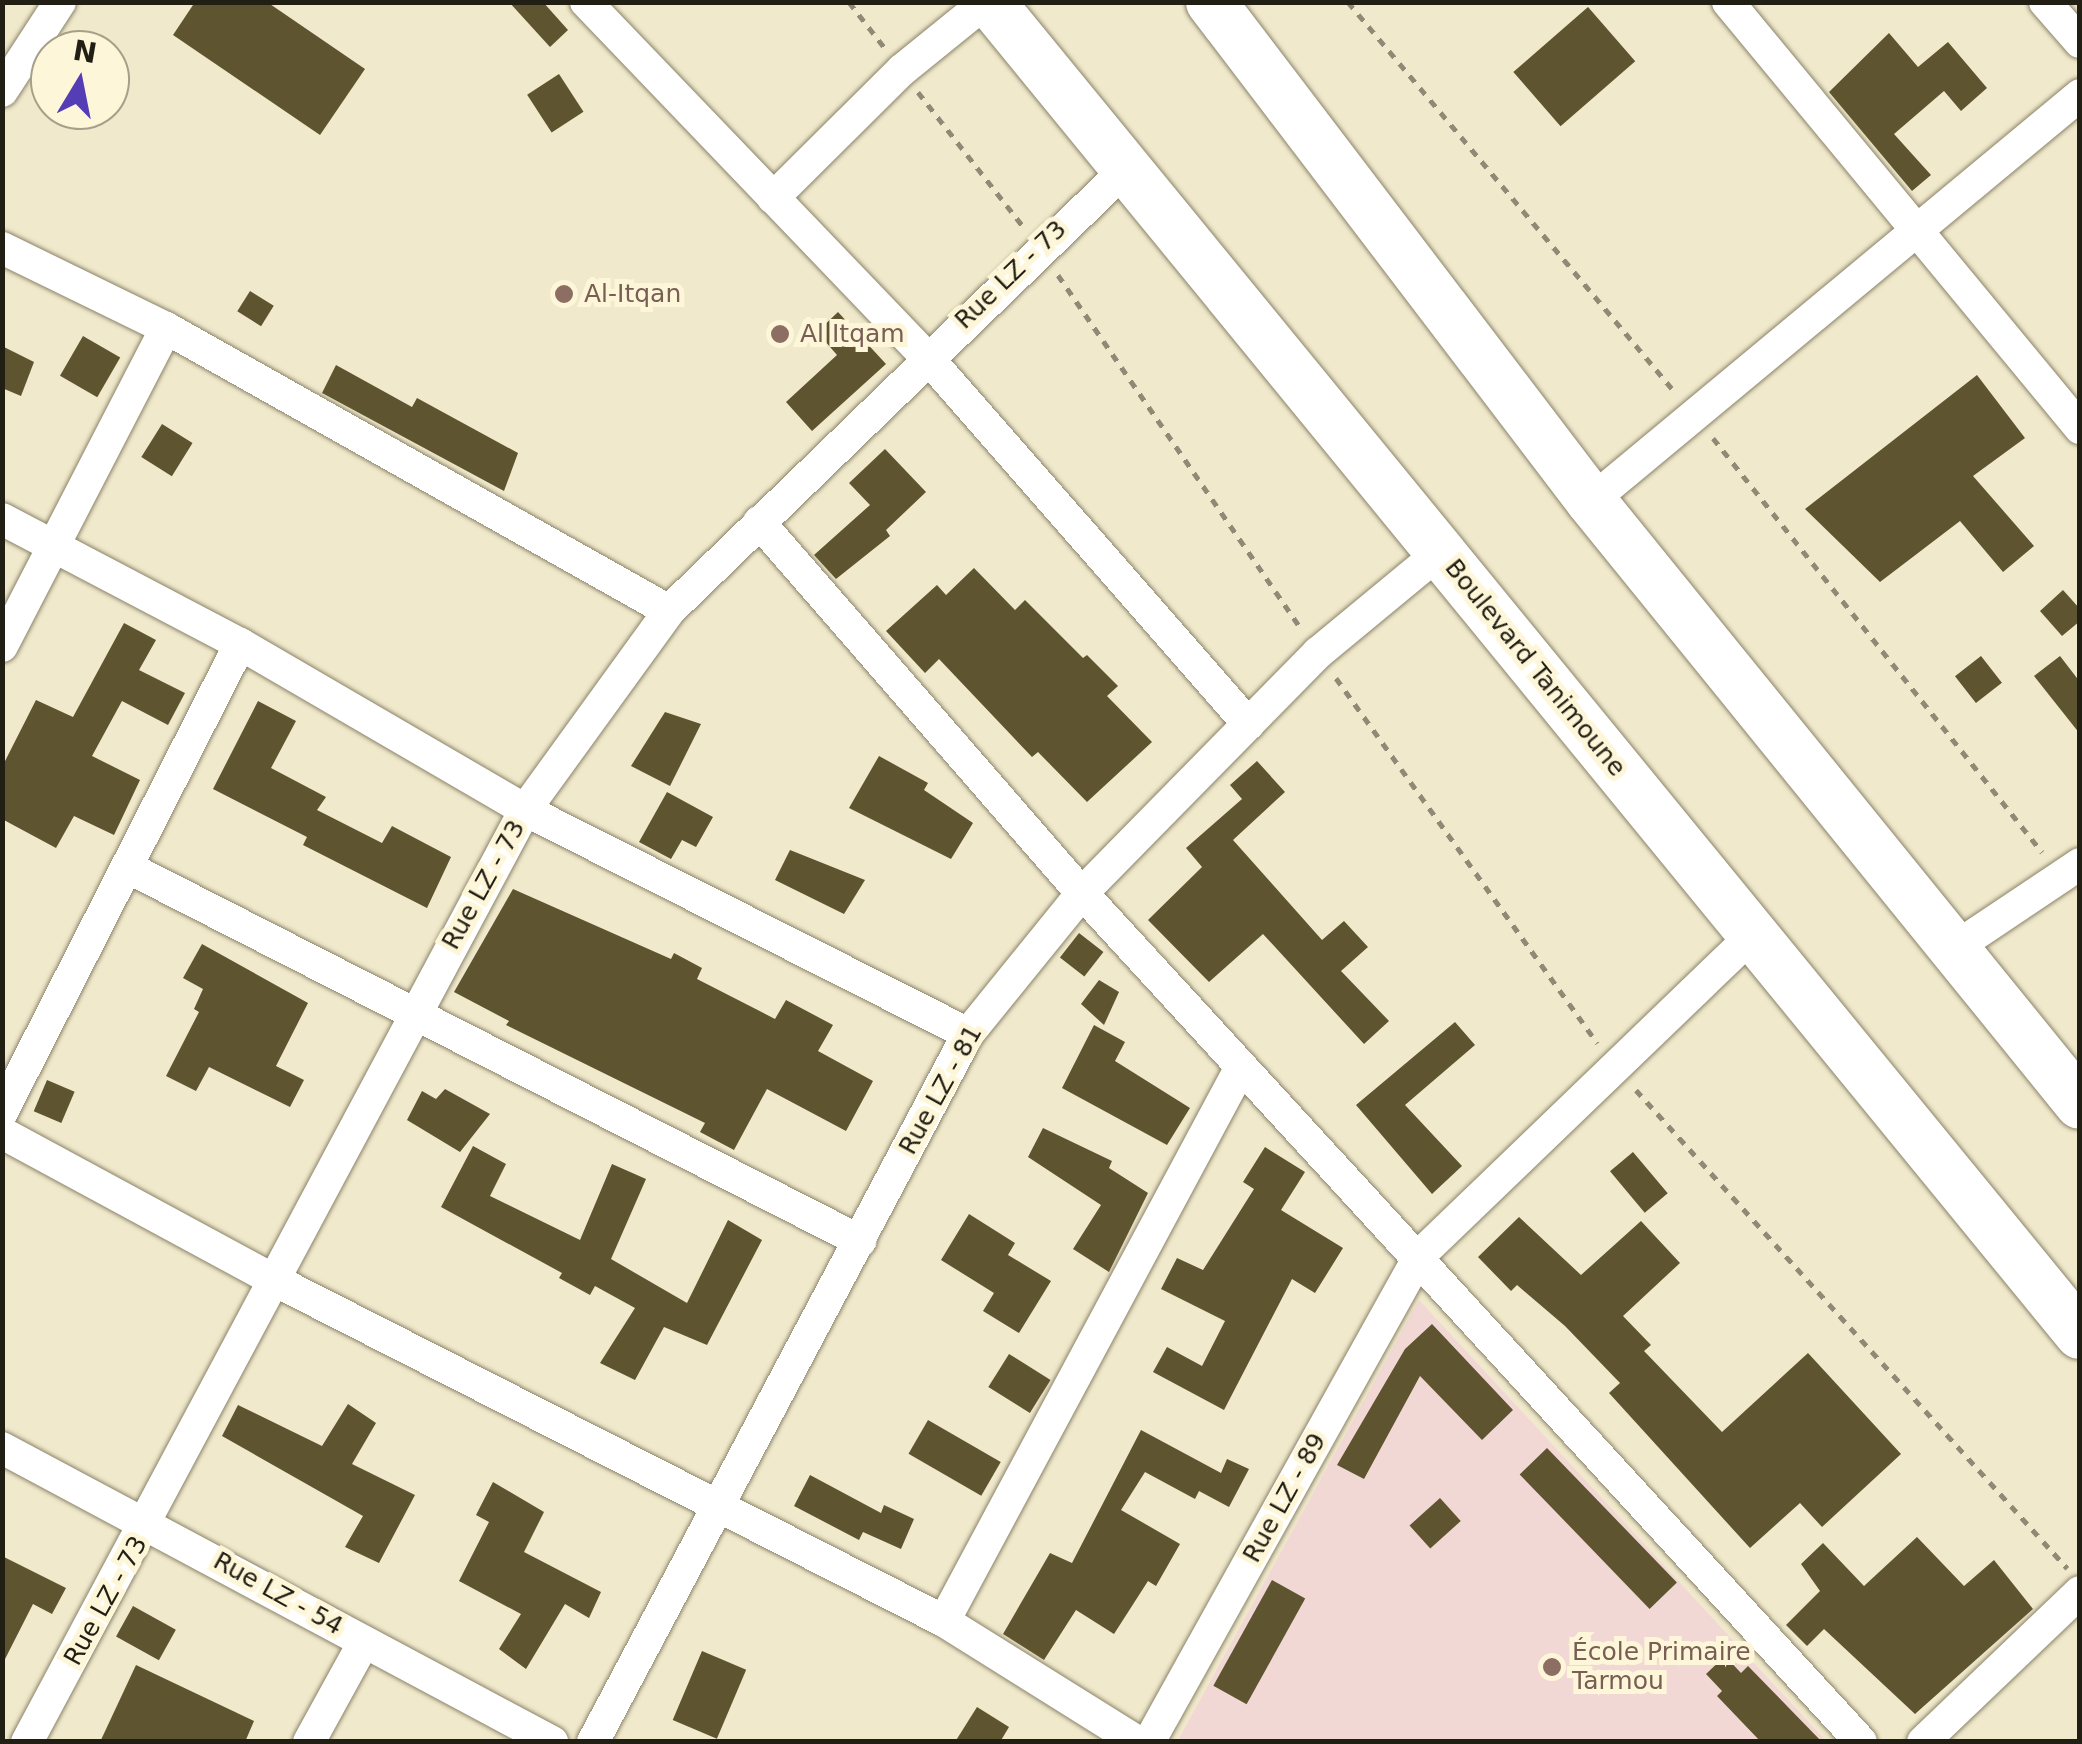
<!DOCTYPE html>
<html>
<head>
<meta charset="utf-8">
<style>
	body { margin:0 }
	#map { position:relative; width:2082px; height:1744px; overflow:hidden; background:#f1e9cc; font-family:"DejaVu Sans",sans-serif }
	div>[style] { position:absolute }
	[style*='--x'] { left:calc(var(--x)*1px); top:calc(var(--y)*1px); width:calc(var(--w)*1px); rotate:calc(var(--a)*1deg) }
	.education>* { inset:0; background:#f2d8d5 }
	.building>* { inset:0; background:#5e542f; transform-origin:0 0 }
	.path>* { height:5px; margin-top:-2.5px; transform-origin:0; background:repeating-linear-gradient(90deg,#8f8975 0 8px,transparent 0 16px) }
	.roads { filter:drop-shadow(0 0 2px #8a8369) drop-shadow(0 0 2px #8a8369) }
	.minor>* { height:32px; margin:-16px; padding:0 16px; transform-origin:16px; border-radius:16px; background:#fff }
	.primary>* { height:50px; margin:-25px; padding:0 25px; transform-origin:25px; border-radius:25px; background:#fff }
	.dots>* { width:28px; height:28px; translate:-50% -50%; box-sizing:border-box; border:5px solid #fef6d9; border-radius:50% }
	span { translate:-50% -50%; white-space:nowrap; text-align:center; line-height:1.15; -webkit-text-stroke:10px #fef6d9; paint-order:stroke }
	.street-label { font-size:25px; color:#211e14 }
	.education-label { font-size:25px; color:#785e54 }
	.left { translate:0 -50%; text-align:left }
	.frame { position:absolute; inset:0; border:5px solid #211e14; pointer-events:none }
	.north { position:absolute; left:30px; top:30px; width:100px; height:100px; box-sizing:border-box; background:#fef6d9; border:2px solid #a6a08a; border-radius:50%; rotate:10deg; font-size:28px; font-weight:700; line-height:40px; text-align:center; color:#211e14 }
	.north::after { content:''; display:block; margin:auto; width:35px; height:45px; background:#543db5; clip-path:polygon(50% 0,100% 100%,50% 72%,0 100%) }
</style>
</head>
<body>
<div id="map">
	<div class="education">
		<i style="clip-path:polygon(1419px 1300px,1826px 1741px,1177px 1742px)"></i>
	</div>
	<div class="building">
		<i style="clip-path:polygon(195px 2px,267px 2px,365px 69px,320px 135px,173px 35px)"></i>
		<i style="clip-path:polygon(509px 2px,543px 2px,568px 30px,550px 47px)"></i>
		<i style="left:1588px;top:7px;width:72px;height:99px;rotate:49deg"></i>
		<i style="clip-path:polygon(1889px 33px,1918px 67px,1948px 42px,1987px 88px,1961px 111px,1944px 91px,1894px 134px,1931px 175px,1912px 191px,1829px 92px)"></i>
		<i style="left:559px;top:74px;width:45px;height:38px;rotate:57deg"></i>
		<i style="left:250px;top:291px;width:28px;height:24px;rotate:32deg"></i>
		<i style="clip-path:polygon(838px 312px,886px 364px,812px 431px,786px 402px,837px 355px,817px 332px)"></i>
		<i style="left:83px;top:336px;width:43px;height:46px;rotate:30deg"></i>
		<i style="clip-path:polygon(2px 346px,34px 362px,21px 396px,2px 388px)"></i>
		<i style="clip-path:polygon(336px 365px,412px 407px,417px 398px,518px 453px,504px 491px,322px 393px)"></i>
		<i style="clip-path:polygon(1977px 375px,2025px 438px,1973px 476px,2034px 546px,2003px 572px,1960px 521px,1880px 582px,1805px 509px)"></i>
		<i style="left:162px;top:424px;width:36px;height:39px;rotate:32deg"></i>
		<i style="clip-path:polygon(885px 449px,926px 492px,886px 530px,890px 536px,836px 579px,814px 555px,870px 505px,849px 483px)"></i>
		<i style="clip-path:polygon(974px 568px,1015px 610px,1025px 600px,1083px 658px,1087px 655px,1118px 686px,1107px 696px,1152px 742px,1087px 802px,1038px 752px,1032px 757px,939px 659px,925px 673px,886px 631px,937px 585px,946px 595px)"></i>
		<i style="clip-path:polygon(2063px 590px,2080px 609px,2080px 621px,2062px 636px,2040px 611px)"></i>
		<i style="clip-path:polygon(124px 623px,156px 640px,139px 670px,185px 693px,168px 725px,122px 701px,92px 756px,140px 780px,114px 835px,74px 816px,56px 848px,2px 819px,2px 767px,36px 700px,73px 717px)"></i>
		<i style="left:1981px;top:656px;width:34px;height:33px;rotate:52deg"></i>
		<i style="clip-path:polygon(2060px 656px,2080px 682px,2080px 734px,2034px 676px)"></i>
		<i style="clip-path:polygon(258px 701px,296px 721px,271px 768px,326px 797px,317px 810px,382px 843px,392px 826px,451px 857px,427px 908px,303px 845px,307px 837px,213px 789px)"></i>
		<i style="clip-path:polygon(665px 712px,701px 724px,670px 786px,631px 766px)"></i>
		<i style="clip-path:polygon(879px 756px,928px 783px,924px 790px,973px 823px,951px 859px,849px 808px)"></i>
		<i style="clip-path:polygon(1257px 761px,1285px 792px,1233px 840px,1322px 940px,1344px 921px,1368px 947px,1341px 971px,1389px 1021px,1364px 1044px,1263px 934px,1209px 982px,1148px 920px,1202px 867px,1186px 848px,1242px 799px,1230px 785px)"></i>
		<i style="clip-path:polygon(667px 792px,713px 817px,696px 847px,682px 840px,671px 859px,639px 842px)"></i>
		<i style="clip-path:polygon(790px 850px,865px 880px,844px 914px,775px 880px)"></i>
		<i style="clip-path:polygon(513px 889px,671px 959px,674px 953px,702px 968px,697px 979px,775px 1019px,786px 1000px,833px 1025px,818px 1051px,873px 1081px,846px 1131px,767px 1089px,734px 1150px,700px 1132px,705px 1123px,506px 1025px,509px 1021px,454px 992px)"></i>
		<i style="left:1079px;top:933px;width:31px;height:31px;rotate:38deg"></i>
		<i style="clip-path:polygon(202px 944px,308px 1003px,276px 1066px,304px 1080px,290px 1107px,209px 1067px,196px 1091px,166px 1076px,199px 1012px,194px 1009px,203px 989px,183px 978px)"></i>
		<i style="clip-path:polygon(1099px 980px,1119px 992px,1104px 1025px,1081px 1004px)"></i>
		<i style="clip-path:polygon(1455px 1022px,1475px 1045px,1405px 1105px,1462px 1166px,1432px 1194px,1356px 1105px)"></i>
		<i style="clip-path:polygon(1094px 1025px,1125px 1042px,1115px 1061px,1190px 1108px,1167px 1145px,1062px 1088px)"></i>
		<i style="left:47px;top:1080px;width:30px;height:34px;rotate:23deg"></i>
		<i style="clip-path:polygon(445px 1089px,490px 1114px,460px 1152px,407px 1120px,422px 1091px,436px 1099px)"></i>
		<i style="clip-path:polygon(1043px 1128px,1112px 1161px,1109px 1168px,1148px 1193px,1109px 1272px,1073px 1249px,1101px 1205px,1028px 1157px)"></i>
		<i style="clip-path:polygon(473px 1146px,506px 1164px,490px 1196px,580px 1240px,612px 1164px,646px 1179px,611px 1259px,687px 1303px,728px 1220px,762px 1240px,707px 1345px,664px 1327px,635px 1380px,600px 1363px,635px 1308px,595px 1286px,590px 1295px,559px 1278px,562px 1273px,441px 1207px)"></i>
		<i style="clip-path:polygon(1265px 1147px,1305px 1172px,1281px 1210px,1343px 1248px,1315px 1293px,1292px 1279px,1224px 1410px,1153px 1372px,1167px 1347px,1202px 1366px,1225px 1321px,1161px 1289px,1177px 1258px,1203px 1270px,1254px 1189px,1243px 1182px)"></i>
		<i style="left:1633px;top:1152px;width:54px;height:30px;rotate:50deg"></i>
		<i style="clip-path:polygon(969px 1214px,1015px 1243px,1008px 1255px,1051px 1281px,1019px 1333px,983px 1311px,994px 1293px,941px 1260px)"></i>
		<i style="clip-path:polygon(1519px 1217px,1581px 1275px,1641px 1221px,1680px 1263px,1623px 1316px,1651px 1345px,1644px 1351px,1722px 1432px,1808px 1353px,1901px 1454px,1822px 1527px,1800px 1503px,1750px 1548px,1609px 1393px,1620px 1383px,1565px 1326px,1517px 1285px,1511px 1291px,1478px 1257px)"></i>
		<i style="clip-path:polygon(1432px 1324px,1513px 1410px,1482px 1440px,1420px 1376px,1364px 1479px,1337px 1465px,1405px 1349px)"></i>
		<i style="left:1009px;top:1354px;width:49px;height:39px;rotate:32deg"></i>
		<i style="clip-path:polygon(348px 1404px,376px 1423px,352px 1464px,415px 1495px,379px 1563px,345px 1547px,363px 1516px,222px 1436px,238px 1405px,322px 1446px)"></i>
		<i style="left:928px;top:1420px;width:84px;height:39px;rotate:30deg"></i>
		<i style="clip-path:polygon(1141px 1430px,1221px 1473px,1227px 1459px,1249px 1469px,1229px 1507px,1199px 1491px,1195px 1499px,1145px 1472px,1121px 1510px,1180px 1544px,1156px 1586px,1148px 1581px,1114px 1634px,1076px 1610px,1044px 1660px,1003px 1634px,1050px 1553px,1072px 1563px)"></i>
		<i style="left:1547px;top:1448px;width:187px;height:38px;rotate:46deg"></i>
		<i style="clip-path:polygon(810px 1475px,881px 1513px,884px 1505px,914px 1519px,901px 1549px,863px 1532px,859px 1540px,794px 1506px)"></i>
		<i style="clip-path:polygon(493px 1482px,544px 1512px,524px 1552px,601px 1592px,589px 1618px,565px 1604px,526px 1669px,499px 1649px,521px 1614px,459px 1581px,489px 1522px,476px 1515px)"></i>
		<i style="left:1440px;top:1498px;width:31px;height:41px;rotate:48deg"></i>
		<i style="clip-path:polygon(1917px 1537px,1964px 1586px,1994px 1560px,2033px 1609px,1915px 1714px,1824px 1629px,1807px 1646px,1786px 1625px,1820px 1591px,1801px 1564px,1823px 1543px,1864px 1586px)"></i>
		<i style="clip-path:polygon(2px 1556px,66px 1588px,52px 1614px,33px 1604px,2px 1665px)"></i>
		<i style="left:1272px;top:1580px;width:38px;height:121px;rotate:29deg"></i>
		<i style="left:133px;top:1606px;width:49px;height:35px;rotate:29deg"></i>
		<i style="left:702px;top:1651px;width:48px;height:75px;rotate:23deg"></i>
		<i style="clip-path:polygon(1725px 1656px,1741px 1673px,1748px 1666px,1822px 1742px,1761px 1742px,1717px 1696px,1722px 1691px,1706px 1674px)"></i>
		<i style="clip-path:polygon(136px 1665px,254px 1721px,245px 1742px,100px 1742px)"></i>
		<i style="clip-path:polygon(977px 1707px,1009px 1727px,1000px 1742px,955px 1742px)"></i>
	</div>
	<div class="path">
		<i style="--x:849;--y:2;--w:57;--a:52.1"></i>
		<i style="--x:1348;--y:2;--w:508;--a:50.04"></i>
		<i style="--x:918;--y:92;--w:174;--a:52"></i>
		<i style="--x:1058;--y:275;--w:429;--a:55.5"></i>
		<i style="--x:1713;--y:438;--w:529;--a:51.53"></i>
		<i style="--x:1336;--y:678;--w:449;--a:54.4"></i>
		<i style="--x:1636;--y:1090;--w:644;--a:47.96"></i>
	</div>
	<div class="roads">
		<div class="minor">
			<i style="--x:586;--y:2;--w:492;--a:46.2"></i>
			<i style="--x:927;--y:357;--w:488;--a:48.8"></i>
			<i style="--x:1728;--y:2;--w:553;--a:50.43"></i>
			<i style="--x:2045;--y:2;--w:53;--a:48.8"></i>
			<i style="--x:2;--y:91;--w:106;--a:-56.9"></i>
			<i style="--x:773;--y:198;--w:182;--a:-44.8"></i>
			<i style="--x:902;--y:70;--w:108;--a:-39"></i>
			<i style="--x:2;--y:248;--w:182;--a:26"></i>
			<i style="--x:166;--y:328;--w:577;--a:29.36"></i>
			<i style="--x:1591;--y:501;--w:636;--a:-39.7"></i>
			<i style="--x:2;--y:519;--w:269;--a:27.7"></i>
			<i style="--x:240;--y:644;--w:330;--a:30.2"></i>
			<i style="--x:525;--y:810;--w:496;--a:26.8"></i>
			<i style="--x:759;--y:522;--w:492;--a:49"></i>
			<i style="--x:1082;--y:893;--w:1152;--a:47.46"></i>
			<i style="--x:2;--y:646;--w:358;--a:-62.7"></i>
			<i style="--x:129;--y:868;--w:821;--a:27.03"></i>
			<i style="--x:1956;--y:947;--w:149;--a:-33.8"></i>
			<i style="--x:2;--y:1112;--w:525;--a:-63.04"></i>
			<i style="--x:2;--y:1133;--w:314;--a:28.4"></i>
			<i style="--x:278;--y:1282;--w:747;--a:26.98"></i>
			<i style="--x:944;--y:1621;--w:229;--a:32"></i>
			<i style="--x:2;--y:1448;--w:624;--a:28.13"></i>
			<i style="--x:944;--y:1621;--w:629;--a:-61.8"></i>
			<i style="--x:27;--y:1742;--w:1057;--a:-61.88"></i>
			<i style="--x:525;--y:810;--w:246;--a:-54.1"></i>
			<i style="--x:669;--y:611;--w:640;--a:-44.05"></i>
			<i style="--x:309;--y:1742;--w:114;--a:-61.2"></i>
			<i style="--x:593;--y:1742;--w:801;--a:-62.09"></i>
			<i style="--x:968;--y:1034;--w:181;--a:-51"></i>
			<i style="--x:1082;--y:893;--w:337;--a:-45.5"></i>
			<i style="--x:1318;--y:653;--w:158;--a:-39.6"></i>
			<i style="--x:1149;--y:1742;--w:557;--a:-60.91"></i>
			<i style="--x:1420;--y:1255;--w:463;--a:-43.9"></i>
			<i style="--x:1923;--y:1742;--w:217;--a:-43.7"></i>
		</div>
		<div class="primary">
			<i style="--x:990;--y:2;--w:1721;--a:50.71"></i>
			<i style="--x:1211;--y:2;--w:627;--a:52.71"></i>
			<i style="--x:1591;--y:501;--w:776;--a:50.96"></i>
		</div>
	</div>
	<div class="dots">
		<i style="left:564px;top:294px;background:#8d6e63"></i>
		<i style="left:780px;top:334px;background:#8d6e63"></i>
		<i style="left:1552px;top:1667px;background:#8d6e63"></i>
	</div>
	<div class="street-label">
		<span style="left:1011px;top:275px;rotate:-44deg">Rue LZ - 73</span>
		<span style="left:1535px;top:668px;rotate:51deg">Boulevard Tanimoune</span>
		<span style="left:484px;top:885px;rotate:-61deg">Rue LZ - 73</span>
		<span style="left:941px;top:1090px;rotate:-61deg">Rue LZ - 81</span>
		<span style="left:1285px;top:1498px;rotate:-61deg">Rue LZ - 89</span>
		<span style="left:278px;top:1594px;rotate:29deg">Rue LZ - 54</span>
		<span style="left:106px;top:1601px;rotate:-61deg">Rue LZ - 73</span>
	</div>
	<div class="education-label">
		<span class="left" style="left:584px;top:294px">Al-Itqan</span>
		<span class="left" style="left:800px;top:334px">Al Itqam</span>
		<span class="left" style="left:1572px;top:1667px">École Primaire<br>Tarmou</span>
	</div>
	<div class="frame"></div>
	<div class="north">N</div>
</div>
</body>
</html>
